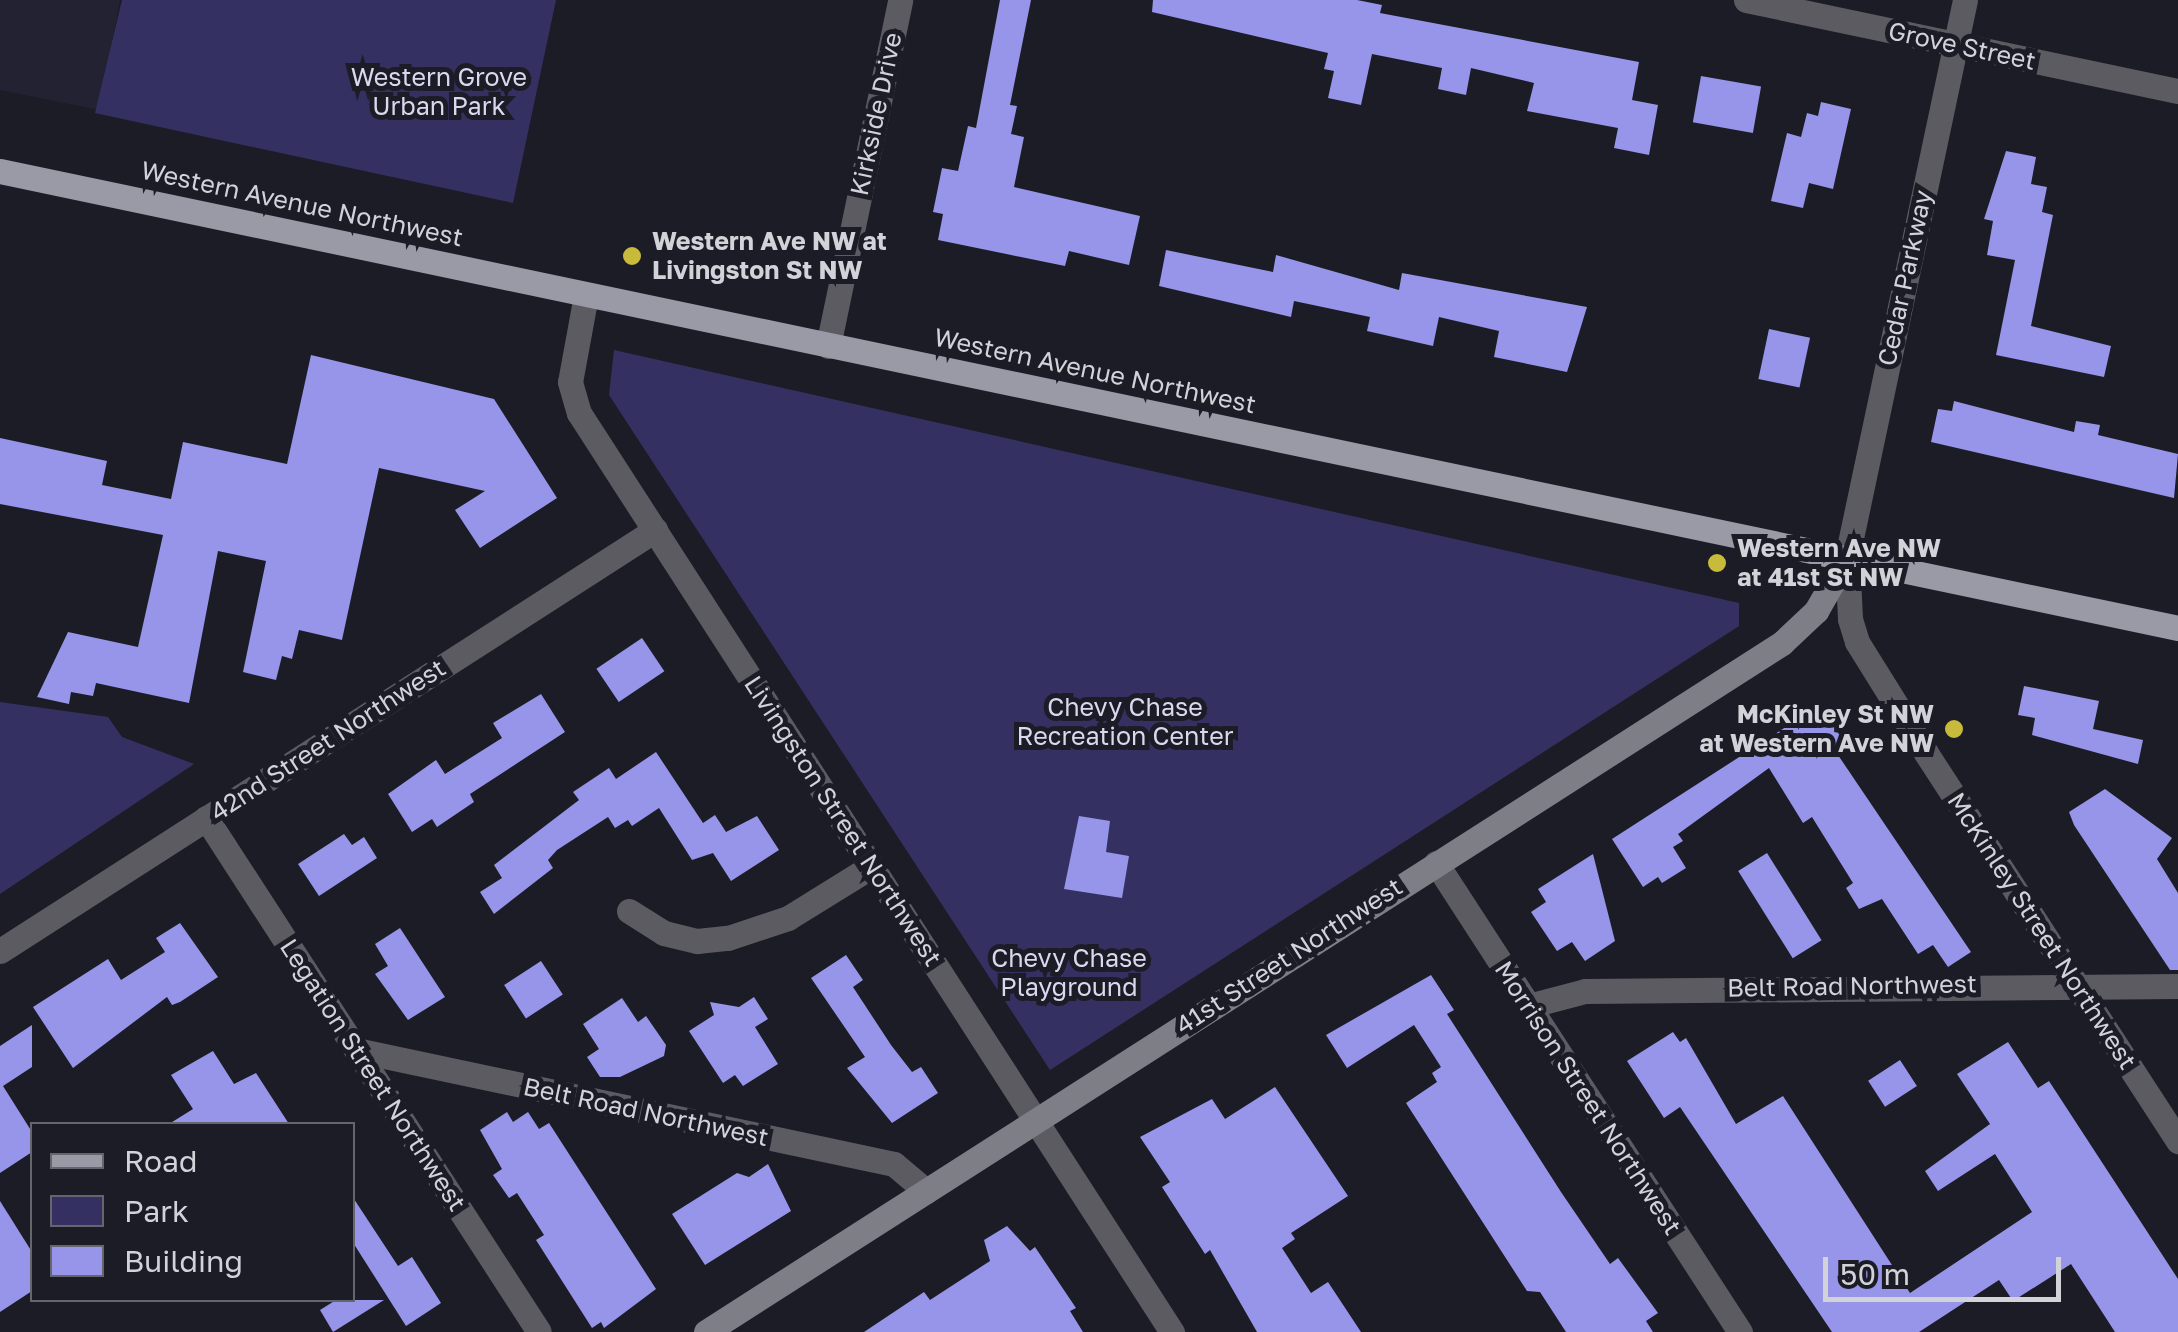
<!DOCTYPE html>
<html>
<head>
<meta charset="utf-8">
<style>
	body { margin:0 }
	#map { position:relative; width:2178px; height:1332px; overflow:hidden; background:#1c1c26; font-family:"Golos Text",sans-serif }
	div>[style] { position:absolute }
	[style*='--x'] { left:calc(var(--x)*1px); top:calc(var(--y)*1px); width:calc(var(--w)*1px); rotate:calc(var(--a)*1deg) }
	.built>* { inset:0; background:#223 }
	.green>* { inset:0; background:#343162 }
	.building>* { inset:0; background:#9695ea; transform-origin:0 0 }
	.minor>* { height:25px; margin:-12.5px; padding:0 12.5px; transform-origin:12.5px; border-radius:12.5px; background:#5b5b61 }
	.secondary>* { height:25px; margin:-12.5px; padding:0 12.5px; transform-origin:12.5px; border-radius:12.5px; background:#7e7e87 }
	.primary>* { height:25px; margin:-12.5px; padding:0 12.5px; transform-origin:12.5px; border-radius:12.5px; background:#999aa5 }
	.dots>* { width:28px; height:28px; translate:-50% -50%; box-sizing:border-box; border:5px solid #1c1c26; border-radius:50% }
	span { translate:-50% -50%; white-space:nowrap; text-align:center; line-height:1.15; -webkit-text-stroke:10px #1c1c26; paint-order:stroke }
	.street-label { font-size:25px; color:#d2d2d9 }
	.park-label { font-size:25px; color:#d8d9ef }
	.poi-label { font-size:25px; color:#d2d2d9; font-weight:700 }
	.left { translate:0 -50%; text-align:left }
	.right { translate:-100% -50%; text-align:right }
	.legend { position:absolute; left:30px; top:1122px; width:325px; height:180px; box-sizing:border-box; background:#1c1c26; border:2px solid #65656e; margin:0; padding:12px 18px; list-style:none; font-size:30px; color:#d2d2d9 }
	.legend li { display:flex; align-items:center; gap:20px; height:50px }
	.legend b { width:50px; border:2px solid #65656e }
	.scale { position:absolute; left:1823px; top:1257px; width:238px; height:45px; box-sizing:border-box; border:5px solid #d2d2d9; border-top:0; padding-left:12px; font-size:30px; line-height:35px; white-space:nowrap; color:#d2d2d9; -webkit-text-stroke:8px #1c1c26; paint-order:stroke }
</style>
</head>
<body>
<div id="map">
	<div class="built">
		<i style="clip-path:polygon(0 0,120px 0,99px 110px,0 90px)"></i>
	</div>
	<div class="green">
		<i style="clip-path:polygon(122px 0,556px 0,513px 203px,95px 113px)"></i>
		<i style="clip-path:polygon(614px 350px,1739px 603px,1739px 626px,1050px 1070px,609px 395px)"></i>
		<i style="clip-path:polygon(0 702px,108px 717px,122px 737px,194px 764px,0 894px)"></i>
	</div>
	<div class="building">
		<i style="clip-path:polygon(1000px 0,1031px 0,1010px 105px,1017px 106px,1011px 134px,1024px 137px,1014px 187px,1140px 216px,1129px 265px,1069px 251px,1065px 266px,938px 240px,943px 214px,933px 212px,942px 168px,958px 171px,968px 126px,976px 128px)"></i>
		<i style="clip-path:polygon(1153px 0,1357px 0,1382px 5px,1380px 13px,1639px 62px,1632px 100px,1658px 105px,1649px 155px,1614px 148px,1618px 128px,1527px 111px,1534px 83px,1471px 68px,1466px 95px,1438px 89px,1442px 68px,1372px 54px,1361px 105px,1328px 98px,1334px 71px,1324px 69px,1328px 53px,1152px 12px)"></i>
		<i style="left:1701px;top:76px;width:61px;height:47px;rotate:10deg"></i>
		<i style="clip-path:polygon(1821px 102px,1851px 109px,1833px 189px,1809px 183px,1803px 208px,1771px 201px,1787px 133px,1801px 137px,1807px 113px,1818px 116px)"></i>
		<i style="clip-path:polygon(2006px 151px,2036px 157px,2031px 184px,2047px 187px,2042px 212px,2053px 215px,2031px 326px,2111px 346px,2104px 377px,1996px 355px,2015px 260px,1987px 255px,1993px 221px,1984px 219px)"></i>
		<i style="clip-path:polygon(1166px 250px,1273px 272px,1276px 255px,1399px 290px,1402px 273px,1587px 307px,1567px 372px,1494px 357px,1499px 331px,1439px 317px,1433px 346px,1367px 331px,1370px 317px,1294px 301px,1291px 317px,1159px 286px)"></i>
		<i style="left:1769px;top:329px;width:42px;height:51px;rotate:12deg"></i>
		<i style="clip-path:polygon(311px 355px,494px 399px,557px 498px,480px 548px,455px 510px,485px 491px,379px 468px,342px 640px,299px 630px,292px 659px,282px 656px,276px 680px,243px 672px,266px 561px,218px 551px,189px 703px,96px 683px,93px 696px,71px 692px,69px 704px,37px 697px,68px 632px,138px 647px,163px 535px,0 504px,0 438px,107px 461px,102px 485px,171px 499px,183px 442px,287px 464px)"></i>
		<i style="clip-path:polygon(1954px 401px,2074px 432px,2076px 421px,2100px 425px,2098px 435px,2178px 454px,2174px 498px,1931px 442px,1938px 409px,1952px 411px)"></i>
		<i style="left:642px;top:638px;width:40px;height:55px;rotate:56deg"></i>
		<i style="clip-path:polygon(2024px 686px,2099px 701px,2093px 729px,2143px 740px,2138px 764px,2032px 735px,2035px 718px,2018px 715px)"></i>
		<i style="clip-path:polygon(541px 694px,565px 732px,470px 794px,474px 802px,437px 827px,432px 819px,412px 832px,388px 794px,436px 760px,445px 774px,502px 738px,493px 723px)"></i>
		<i style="clip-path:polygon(1820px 705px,1848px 748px,1838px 755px,1971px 952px,1948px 967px,1933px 945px,1918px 954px,1882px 899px,1859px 909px,1846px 888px,1853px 883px,1812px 817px,1803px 823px,1769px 768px,1678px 834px,1683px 841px,1673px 847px,1686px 868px,1662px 883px,1658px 877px,1643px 887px,1612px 839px)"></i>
		<i style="clip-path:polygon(656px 752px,703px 823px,715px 815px,726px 832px,757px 816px,779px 850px,731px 881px,713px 853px,692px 860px,659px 808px,632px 826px,628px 820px,615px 828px,608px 817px,557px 850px,548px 860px,553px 868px,494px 914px,480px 892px,502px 878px,494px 865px,579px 800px,573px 792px,609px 768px,616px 779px)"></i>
		<i style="clip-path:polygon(2105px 789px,2172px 838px,2157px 859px,2178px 893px,2178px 970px,2170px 970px,2074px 825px,2069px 812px)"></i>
		<i style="clip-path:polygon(1079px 816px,1110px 821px,1106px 852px,1129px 856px,1122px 898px,1064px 889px)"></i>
		<i style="clip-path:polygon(344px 834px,352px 845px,364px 837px,377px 858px,319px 896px,298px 864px)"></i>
		<i style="left:1767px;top:853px;width:103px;height:34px;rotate:58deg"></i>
		<i style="clip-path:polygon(1593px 854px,1615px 941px,1585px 961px,1572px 942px,1557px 951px,1531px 912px,1546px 902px,1538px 889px)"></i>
		<i style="clip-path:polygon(180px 923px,218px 977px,180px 1002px,172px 1005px,167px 997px,73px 1068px,33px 1007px,108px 959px,121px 980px,165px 952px,156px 938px)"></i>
		<i style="clip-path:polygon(400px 928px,445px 997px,408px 1020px,375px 974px,388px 966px,375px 944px)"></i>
		<i style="clip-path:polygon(846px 955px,863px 980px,853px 987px,891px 1045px,912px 1072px,921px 1067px,938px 1093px,892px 1123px,847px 1068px,865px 1057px,811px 978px)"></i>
		<i style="left:541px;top:961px;width:40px;height:44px;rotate:57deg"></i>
		<i style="clip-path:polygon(1431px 975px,1454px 1010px,1447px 1014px,1561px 1192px,1610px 1264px,1618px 1258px,1658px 1313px,1646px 1321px,1653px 1332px,1566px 1332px,1540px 1292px,1527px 1291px,1406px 1103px,1437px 1082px,1432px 1073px,1441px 1067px,1414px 1025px,1347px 1068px,1326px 1035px)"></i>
		<i style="clip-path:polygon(754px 997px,768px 1019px,755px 1027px,778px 1064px,743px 1086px,735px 1075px,723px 1083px,689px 1031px,714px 1015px,710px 1002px,739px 1007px)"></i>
		<i style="clip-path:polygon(622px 998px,638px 1022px,646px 1016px,666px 1045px,664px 1056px,620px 1077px,600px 1077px,587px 1057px,599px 1049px,583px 1024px)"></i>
		<i style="clip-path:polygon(32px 1025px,32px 1067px,3px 1086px,32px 1132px,32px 1152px,0 1173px,0 1046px)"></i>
		<i style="clip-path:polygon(1673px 1032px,1680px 1042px,1686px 1038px,1736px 1124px,1783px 1096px,1910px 1293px,2032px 1212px,1995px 1154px,1938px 1191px,1925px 1171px,1990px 1124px,1957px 1074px,2008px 1042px,2038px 1088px,2049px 1081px,2178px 1279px,2178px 1332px,2115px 1332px,2071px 1264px,2013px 1301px,1999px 1280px,1919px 1332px,1832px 1332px,1680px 1107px,1664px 1118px,1627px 1061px)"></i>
		<i style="clip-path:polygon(213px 1051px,234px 1084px,256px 1073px,289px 1124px,169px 1124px,193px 1109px,171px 1075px)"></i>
		<i style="left:1900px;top:1060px;width:31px;height:38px;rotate:57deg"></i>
		<i style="clip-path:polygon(1275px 1087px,1348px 1196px,1291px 1233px,1295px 1239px,1282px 1248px,1311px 1293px,1328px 1282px,1361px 1332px,1257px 1332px,1210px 1250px,1205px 1254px,1162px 1187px,1170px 1182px,1140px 1137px,1212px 1099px,1225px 1119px)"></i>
		<i style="clip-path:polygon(507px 1112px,513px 1122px,528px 1112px,539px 1129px,549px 1123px,656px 1289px,604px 1328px,601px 1322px,592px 1328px,536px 1240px,544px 1235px,517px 1193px,509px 1198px,493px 1175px,502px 1169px,480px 1130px)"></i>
		<i style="clip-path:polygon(768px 1164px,791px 1211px,705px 1265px,672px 1214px,737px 1173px,749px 1177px)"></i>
		<i style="clip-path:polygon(352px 1196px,398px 1266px,412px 1257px,441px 1303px,406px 1326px,352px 1241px)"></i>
		<i style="clip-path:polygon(0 1201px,32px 1252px,32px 1291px,0 1312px)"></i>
		<i style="clip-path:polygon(1007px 1226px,1030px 1251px,1035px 1247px,1076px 1308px,1070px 1311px,1083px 1332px,864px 1332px,924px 1292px,930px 1300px,990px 1261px,984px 1240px)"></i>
		<i style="clip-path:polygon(336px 1300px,384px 1300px,333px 1332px,320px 1310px)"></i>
	</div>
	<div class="minor">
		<i style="--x:1746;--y:0;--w:441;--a:11.9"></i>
		<i style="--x:1965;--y:0;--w:569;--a:101.96"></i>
		<i style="--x:1847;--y:557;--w:62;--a:87.2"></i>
		<i style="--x:1850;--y:619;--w:24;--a:73"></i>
		<i style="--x:1857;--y:642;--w:131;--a:58.1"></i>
		<i style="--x:1926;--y:753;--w:463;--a:57"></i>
		<i style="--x:586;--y:295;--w:88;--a:100.4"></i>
		<i style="--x:570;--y:382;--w:32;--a:74"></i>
		<i style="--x:579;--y:413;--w:1094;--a:57.17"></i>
		<i style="--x:828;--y:346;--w:353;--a:-78.2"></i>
		<i style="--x:206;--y:818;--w:612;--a:57.06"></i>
		<i style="--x:1436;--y:863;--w:559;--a:57.05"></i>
		<i style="--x:629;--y:911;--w:41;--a:32.2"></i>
		<i style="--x:664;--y:933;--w:34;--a:14"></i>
		<i style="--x:697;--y:941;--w:31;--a:-6"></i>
		<i style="--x:728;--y:938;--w:63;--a:-18.4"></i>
		<i style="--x:788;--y:918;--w:99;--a:-31.8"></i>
		<i style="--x:0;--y:951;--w:779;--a:-32.73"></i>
		<i style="--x:1528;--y:1006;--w:59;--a:-14.7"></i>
		<i style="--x:1585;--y:991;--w:593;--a:-0.48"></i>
		<i style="--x:356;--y:1050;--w:550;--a:11.96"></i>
		<i style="--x:894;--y:1164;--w:42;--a:40.2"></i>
	</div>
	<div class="secondary">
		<i style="--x:706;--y:1332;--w:1278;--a:-32.63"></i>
		<i style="--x:1782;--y:643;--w:47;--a:-43.3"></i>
		<i style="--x:1816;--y:611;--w:62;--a:-60.1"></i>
	</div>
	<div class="primary">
		<i style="--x:0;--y:171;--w:2225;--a:11.85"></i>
	</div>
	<div class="dots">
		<i style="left:632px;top:256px;background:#c8bb3b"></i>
		<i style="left:1717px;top:563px;background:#c8bb3b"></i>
		<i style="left:1954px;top:729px;background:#c8bb3b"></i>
	</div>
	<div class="street-label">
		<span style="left:1962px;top:46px;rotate:12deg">Grove Street</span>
		<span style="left:876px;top:114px;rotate:-78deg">Kirkside Drive</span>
		<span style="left:302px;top:204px;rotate:12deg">Western Avenue Northwest</span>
		<span style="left:1905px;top:278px;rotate:-78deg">Cedar Parkway</span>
		<span style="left:1095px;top:371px;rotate:12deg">Western Avenue Northwest</span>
		<span style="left:328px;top:740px;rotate:-33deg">42nd Street Northwest</span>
		<span style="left:843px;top:821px;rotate:57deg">Livingston Street Northwest</span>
		<span style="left:2042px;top:931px;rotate:57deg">McKinley Street Northwest</span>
		<span style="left:1289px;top:956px;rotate:-33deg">41st Street Northwest</span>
		<span style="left:1852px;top:986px;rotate:-1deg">Belt Road Northwest</span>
		<span style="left:373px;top:1075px;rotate:57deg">Legation Street Northwest</span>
		<span style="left:1588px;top:1098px;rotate:57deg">Morrison Street Northwest</span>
		<span style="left:646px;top:1112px;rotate:12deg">Belt Road Northwest</span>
	</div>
	<div class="park-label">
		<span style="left:439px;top:92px">Western Grove<br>Urban Park</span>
		<span style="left:1125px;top:722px">Chevy Chase<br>Recreation Center</span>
		<span style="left:1069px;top:973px">Chevy Chase<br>Playground</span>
	</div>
	<div class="poi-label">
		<span class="left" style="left:652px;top:256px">Western Ave NW at<br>Livingston St NW</span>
		<span class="left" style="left:1737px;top:563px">Western Ave NW<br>at 41st St NW</span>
		<span class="right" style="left:1934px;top:729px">McKinley St NW<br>at Western Ave NW</span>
	</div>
	<ul class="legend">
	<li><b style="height:12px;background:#999aa5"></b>Road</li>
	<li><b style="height:28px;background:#343162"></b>Park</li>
	<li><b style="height:28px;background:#9695ea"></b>Building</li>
	</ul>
	<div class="scale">50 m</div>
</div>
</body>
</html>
